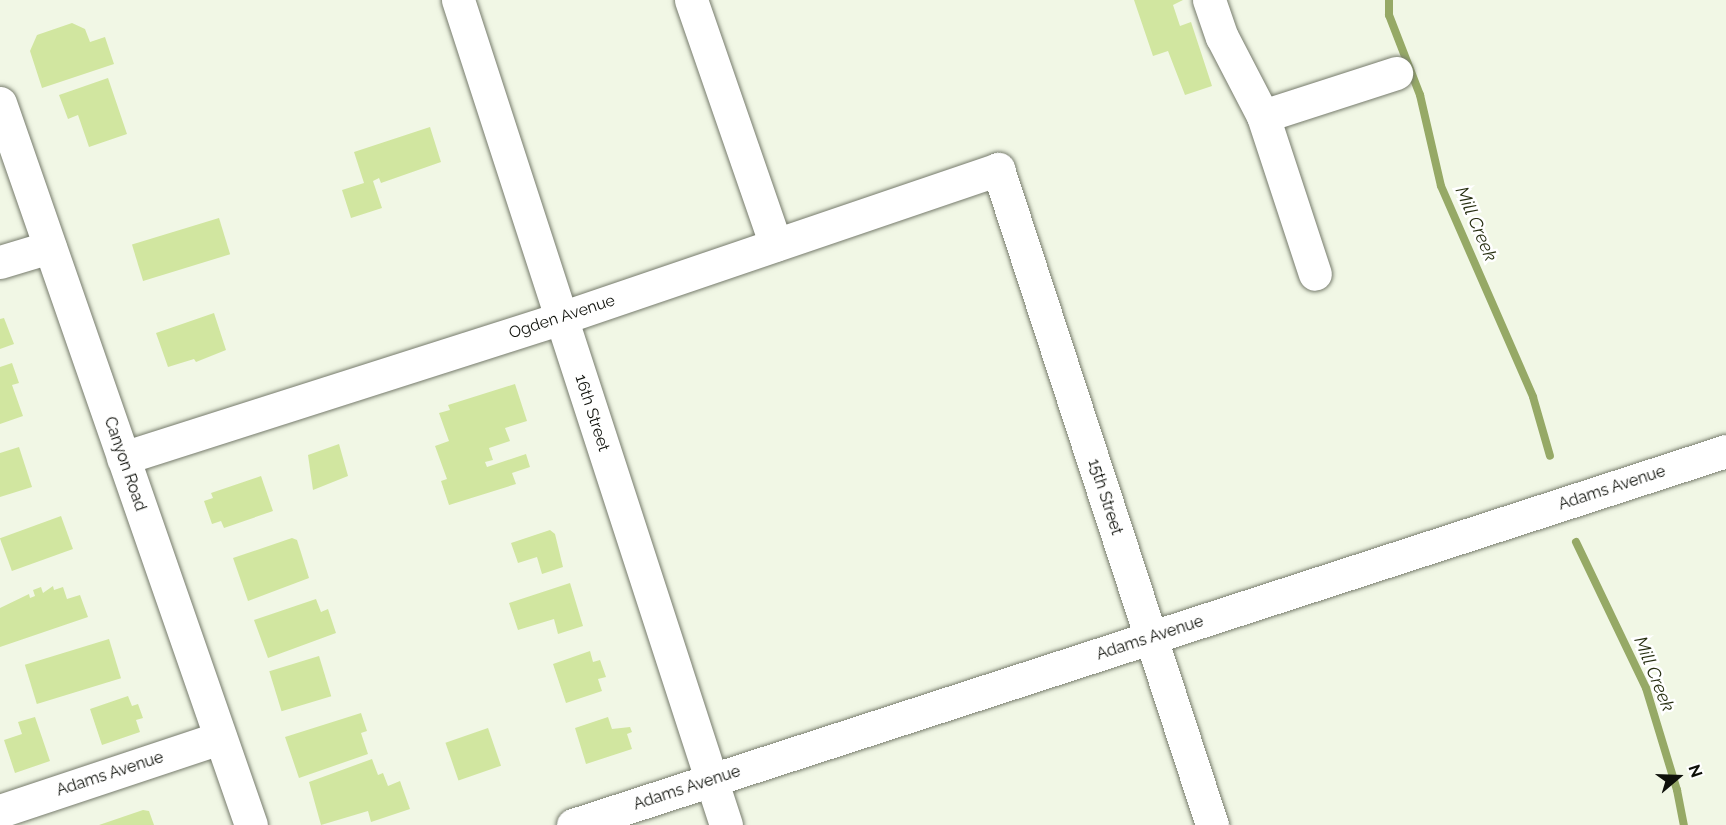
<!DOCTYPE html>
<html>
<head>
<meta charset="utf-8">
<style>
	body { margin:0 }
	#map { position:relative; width:1726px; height:825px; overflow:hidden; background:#f1f7e5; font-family:Raleway,sans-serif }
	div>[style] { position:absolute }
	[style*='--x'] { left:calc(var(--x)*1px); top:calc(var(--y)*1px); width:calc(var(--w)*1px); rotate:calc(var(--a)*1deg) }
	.stream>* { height:8px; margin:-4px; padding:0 4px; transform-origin:4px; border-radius:4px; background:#96a966 }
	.building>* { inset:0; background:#d1e6a0; transform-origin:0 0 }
	.roads { filter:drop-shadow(0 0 2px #767b6c) drop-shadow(0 0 2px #767b6c) }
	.minor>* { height:33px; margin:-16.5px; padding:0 16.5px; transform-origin:16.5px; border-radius:16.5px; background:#fff }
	span { translate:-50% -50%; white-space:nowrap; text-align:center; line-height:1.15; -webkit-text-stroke:5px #fff; paint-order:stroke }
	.street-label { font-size:16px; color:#0e100a }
	.water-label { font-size:18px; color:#262e10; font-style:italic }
	.north { position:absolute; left:1648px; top:747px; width:60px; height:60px; -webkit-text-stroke:4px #fff; paint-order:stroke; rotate:71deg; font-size:16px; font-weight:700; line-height:24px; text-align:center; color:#0e100a }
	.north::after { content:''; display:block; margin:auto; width:21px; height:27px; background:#0e100a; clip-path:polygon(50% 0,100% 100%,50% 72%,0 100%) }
</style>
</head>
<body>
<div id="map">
	<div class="stream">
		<i style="--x:1389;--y:0;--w:15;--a:90"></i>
		<i style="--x:1389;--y:15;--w:86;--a:68.8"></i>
		<i style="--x:1420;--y:95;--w:93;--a:77"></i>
		<i style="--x:1441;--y:186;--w:230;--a:66.4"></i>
		<i style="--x:1533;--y:397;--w:61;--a:73.9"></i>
		<i style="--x:1576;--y:542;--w:162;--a:64.4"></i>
		<i style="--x:1646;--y:688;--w:107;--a:73.1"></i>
		<i style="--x:1677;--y:790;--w:36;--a:79"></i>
	</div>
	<div class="building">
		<i style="clip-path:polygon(1134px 0,1183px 0,1173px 5px,1180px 26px,1191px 22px,1212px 86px,1185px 95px,1168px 51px,1153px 56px)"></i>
		<i style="clip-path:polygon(72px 23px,85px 29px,90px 42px,105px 37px,114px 64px,42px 88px,30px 51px,37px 35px)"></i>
		<i style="clip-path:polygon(108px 78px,127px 134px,89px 147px,78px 115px,68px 119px,59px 95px)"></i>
		<i style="clip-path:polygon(430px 127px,441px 162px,381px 183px,379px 178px,373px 181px,382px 208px,351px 218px,342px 190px,364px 183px,354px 152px)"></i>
		<i style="left:219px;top:218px;width:38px;height:91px;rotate:73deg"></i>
		<i style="clip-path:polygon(214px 313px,226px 350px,196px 362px,194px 359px,168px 367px,156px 333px)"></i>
		<i style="clip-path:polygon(4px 318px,14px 344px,0 349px,0 319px)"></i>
		<i style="clip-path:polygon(12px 363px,19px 383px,12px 385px,23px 416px,0 424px,0 367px)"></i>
		<i style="clip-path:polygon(515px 384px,527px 421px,505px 428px,510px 441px,489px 448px,493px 460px,485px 462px,487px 467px,526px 454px,530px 467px,512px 473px,516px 484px,449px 505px,441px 481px,447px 479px,435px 446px,449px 441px,439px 413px,450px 410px,448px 405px)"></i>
		<i style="clip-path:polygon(339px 444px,348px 476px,313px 490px,308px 455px)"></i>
		<i style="clip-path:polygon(19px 447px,32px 487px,0 497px,0 453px)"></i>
		<i style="clip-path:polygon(261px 476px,273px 511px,224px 528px,221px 521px,212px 524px,204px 501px,213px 498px,211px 493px)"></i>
		<i style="left:61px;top:516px;width:35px;height:65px;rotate:70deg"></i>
		<i style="clip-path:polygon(550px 530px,555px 534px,563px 567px,542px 574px,537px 557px,518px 563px,511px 543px)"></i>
		<i style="clip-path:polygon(292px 538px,297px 540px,309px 578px,248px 601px,233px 558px)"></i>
		<i style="clip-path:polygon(570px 583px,583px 626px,558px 634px,554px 619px,518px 630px,509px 603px)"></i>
		<i style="clip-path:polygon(53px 586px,54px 590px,63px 587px,67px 599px,80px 595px,88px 617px,0 647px,0 608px,29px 594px,30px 598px,35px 596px,33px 590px,41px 587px,43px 593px)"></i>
		<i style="clip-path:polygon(316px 599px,321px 612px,328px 609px,336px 633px,268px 658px,254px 620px)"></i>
		<i style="left:109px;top:639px;width:41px;height:88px;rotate:73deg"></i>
		<i style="clip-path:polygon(590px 651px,593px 662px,600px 660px,606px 677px,598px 679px,602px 691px,566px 703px,553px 664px)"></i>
		<i style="left:319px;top:656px;width:42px;height:52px;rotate:73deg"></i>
		<i style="clip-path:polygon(128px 696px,132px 706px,138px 704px,143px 718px,136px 720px,140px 732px,102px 745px,90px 709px)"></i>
		<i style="clip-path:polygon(361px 713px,367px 731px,361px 733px,368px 754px,299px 778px,285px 737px)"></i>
		<i style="clip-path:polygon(35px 717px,50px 761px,15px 773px,4px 740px,22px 734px,18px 722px)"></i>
		<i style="clip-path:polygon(608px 717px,612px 729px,630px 727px,632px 732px,627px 734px,632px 749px,586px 764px,575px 728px)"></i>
		<i style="left:488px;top:728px;width:40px;height:45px;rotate:71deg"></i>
		<i style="clip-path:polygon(372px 759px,378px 775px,383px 773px,388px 786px,400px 781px,410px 809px,371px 822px,368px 811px,321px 825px,309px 782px)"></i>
		<i style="clip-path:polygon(143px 810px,149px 811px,154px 825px,99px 825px)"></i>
	</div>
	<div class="roads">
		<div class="minor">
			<i style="--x:458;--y:0;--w:867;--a:72"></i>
			<i style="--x:691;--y:0;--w:259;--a:70.9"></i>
			<i style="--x:1209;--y:0;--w:39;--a:71"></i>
			<i style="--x:1222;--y:37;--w:89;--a:62.6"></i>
			<i style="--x:1263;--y:116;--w:166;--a:71.8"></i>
			<i style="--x:0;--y:103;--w:764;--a:70.83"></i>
			<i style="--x:1263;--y:116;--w:140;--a:-17.9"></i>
			<i style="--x:0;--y:262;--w:52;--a:-16.7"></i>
			<i style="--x:123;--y:458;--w:460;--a:-17.7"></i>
			<i style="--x:561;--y:318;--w:462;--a:-18.8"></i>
			<i style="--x:998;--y:169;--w:690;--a:71.93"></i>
			<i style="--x:0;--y:811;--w:232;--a:-18.4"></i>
			<i style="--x:573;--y:825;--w:1212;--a:-17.97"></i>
		</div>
	</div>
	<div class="street-label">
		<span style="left:562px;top:317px;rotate:-18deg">Ogden Avenue</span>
		<span style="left:592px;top:413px;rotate:72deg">16th Street</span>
		<span style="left:125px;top:464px;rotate:71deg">Canyon Road</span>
		<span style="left:1612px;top:488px;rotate:-18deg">Adams Avenue</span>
		<span style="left:1105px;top:497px;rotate:72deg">15th Street</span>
		<span style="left:1150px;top:638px;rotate:-18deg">Adams Avenue</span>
		<span style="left:110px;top:774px;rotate:-18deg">Adams Avenue</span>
		<span style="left:687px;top:788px;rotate:-18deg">Adams Avenue</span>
	</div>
	<div class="water-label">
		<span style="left:1476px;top:224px;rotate:67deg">Mill Creek</span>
		<span style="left:1654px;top:674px;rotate:68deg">Mill Creek</span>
	</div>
	<div class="north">N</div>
</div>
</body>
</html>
